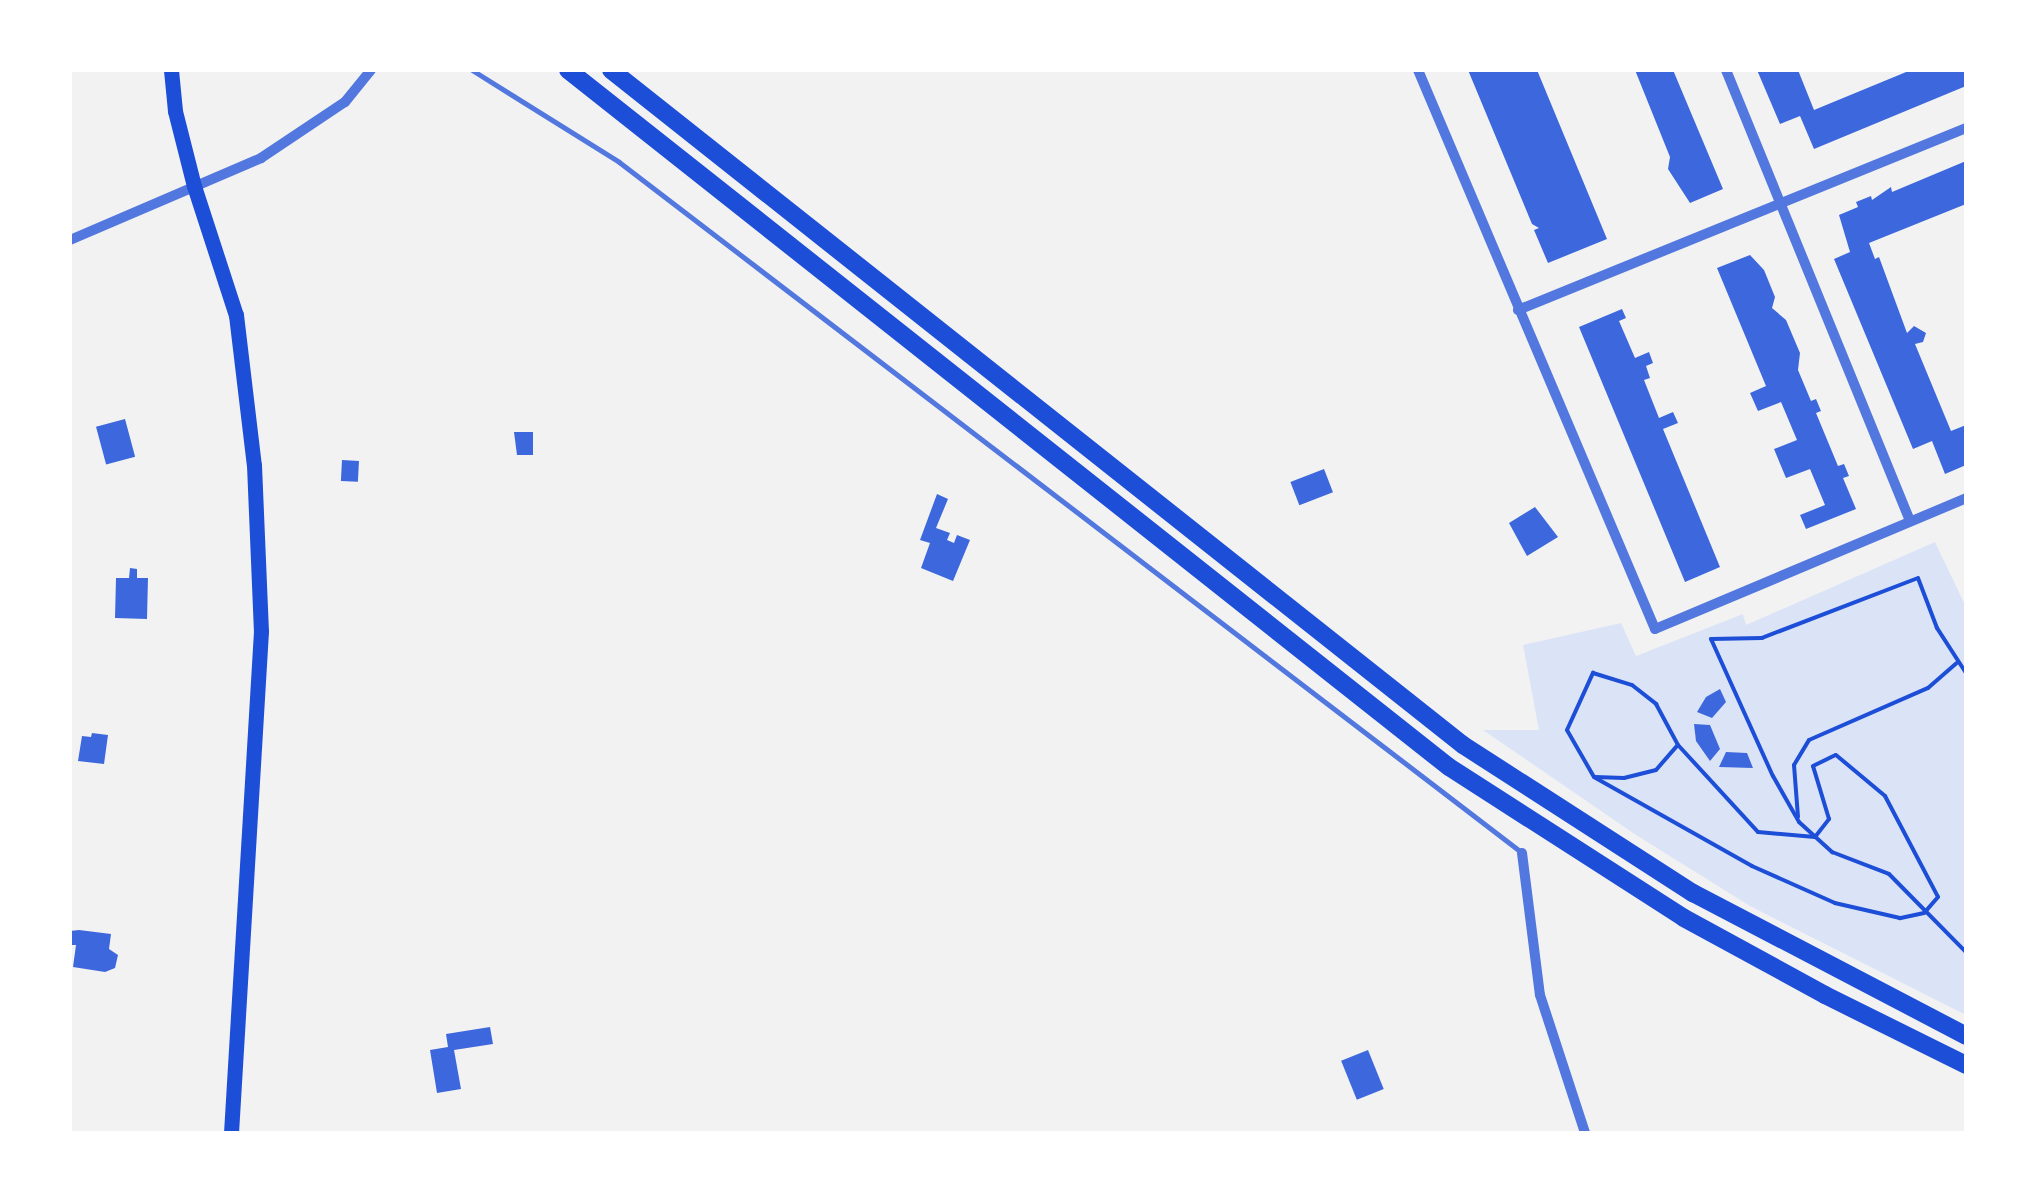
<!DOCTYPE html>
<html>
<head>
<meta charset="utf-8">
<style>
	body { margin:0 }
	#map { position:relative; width:2036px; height:1203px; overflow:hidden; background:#f2f2f2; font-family:"Roboto Serif",serif }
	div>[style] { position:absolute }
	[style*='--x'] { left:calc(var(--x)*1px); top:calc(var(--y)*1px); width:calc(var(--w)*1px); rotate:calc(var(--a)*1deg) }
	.green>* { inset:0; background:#dbe4f7 }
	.building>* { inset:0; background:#3d67dc; transform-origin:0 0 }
	.path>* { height:4px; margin:-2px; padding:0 2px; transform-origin:2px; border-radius:2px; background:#1d4ed8 }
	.service>* { height:5px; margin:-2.5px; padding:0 2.5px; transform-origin:2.5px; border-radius:2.5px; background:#5277de }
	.minor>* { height:10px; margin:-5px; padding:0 5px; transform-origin:5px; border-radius:5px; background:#5277de }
	.secondary>* { height:15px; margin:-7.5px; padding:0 7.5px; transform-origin:7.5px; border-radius:7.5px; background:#1d4ed8 }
	.trunk>* { height:18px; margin:-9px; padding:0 9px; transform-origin:9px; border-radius:9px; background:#1d4ed8 }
	span { translate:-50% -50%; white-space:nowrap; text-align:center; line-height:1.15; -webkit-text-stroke:8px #fff; paint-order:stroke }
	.frame { position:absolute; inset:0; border:72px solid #fff; pointer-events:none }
</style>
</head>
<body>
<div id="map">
	<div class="green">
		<i style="clip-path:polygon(1935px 542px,1966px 607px,1966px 1015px,1750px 906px,1636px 835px,1483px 730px,1539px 730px,1523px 645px,1621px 623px,1636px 656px,1743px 614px,1746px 625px)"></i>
	</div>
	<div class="building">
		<i style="clip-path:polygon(1468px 70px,1537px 70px,1607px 239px,1548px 263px,1534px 230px,1539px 228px,1532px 224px)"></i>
		<i style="clip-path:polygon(1635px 70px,1673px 70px,1723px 189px,1690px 203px,1668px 169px,1670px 157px)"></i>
		<i style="clip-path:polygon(1757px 70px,1798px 70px,1814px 110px,1911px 70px,1966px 70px,1966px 86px,1814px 149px,1800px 116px,1780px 124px)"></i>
		<i style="clip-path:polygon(1966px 161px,1966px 204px,1869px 243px,1875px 259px,1879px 257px,1907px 333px,1914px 326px,1926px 333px,1923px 342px,1915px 344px,1951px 431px,1966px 425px,1966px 465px,1945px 474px,1932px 441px,1913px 449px,1834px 259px,1850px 252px,1839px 215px,1858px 207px,1856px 202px,1871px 196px,1872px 200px,1891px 187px,1892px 192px)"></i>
		<i style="clip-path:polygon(1750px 255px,1764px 270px,1775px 297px,1772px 308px,1786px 320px,1800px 353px,1798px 370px,1811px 401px,1816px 399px,1821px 411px,1816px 413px,1838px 466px,1844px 464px,1849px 476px,1843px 478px,1856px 509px,1806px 529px,1800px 515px,1825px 505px,1810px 469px,1786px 478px,1774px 449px,1797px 440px,1781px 402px,1758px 411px,1750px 393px,1766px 386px,1717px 268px)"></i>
		<i style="clip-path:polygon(1622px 309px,1626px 318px,1619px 321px,1635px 358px,1649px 352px,1653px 363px,1646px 366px,1650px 378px,1644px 380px,1659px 418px,1673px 412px,1678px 423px,1663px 429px,1720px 567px,1685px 582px,1579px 327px)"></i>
		<i style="left:125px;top:419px;width:39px;height:30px;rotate:75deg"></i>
		<i style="clip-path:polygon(514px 432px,533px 432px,533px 455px,517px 455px)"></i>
		<i style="left:342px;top:460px;width:17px;height:21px;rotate:3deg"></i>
		<i style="left:1324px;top:469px;width:25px;height:36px;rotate:69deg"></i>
		<i style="clip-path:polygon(937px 494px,948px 499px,936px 528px,950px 533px,947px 540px,954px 543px,957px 535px,970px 540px,953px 581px,921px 568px,930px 543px,920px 540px)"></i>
		<i style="clip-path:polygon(1535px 507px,1558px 537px,1527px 556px,1509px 523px)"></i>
		<i style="clip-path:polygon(130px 568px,137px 569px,137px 578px,148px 578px,147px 619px,115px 618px,116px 578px,129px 578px)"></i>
		<i style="clip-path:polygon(1720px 689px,1726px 702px,1712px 718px,1697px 712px,1706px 697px)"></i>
		<i style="clip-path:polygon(1694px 724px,1710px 725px,1720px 749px,1710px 761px,1696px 741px)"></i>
		<i style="clip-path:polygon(92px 733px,108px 735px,104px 764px,78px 761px,82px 736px,91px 737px)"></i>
		<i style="clip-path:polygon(1726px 752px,1747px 753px,1753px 768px,1719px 767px)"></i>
		<i style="clip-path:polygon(79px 930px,111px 934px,109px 949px,118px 955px,115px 968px,105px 972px,73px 967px,76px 945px,70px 945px,70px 931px)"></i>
		<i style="clip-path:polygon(490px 1027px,493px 1044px,454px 1050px,461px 1089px,437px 1093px,430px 1050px,448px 1047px,446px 1034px)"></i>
		<i style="left:1368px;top:1050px;width:42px;height:29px;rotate:68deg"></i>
	</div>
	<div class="path">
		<i style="--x:1593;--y:673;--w:41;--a:17.1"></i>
		<i style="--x:1632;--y:685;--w:31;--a:38"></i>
		<i style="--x:1656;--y:704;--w:47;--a:61.8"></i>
		<i style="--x:1678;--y:745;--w:118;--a:47.4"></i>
		<i style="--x:1758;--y:832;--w:57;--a:5"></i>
		<i style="--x:1815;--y:837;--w:23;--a:-52"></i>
		<i style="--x:1829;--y:819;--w:55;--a:-106.8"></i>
		<i style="--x:1813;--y:766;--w:25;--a:-26"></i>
		<i style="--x:1836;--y:755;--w:64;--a:39.9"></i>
		<i style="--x:1885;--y:796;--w:114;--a:62.3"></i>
		<i style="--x:1938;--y:897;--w:21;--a:131"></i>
		<i style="--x:1924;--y:913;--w:25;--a:168"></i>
		<i style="--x:1900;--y:918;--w:67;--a:-167"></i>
		<i style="--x:1835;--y:903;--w:91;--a:-156"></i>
		<i style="--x:1752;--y:866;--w:181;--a:-150.6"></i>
		<i style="--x:1594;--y:777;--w:54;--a:-119.9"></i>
		<i style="--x:1567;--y:730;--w:63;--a:-65.5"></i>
		<i style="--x:1966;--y:673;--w:54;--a:-122.8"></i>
		<i style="--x:1937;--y:628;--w:53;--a:-110.8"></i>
		<i style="--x:1918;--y:578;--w:167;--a:159"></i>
		<i style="--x:1762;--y:638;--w:51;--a:178.9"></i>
		<i style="--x:1711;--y:639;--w:150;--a:65.7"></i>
		<i style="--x:1773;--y:776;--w:53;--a:60.5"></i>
		<i style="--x:1799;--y:822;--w:45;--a:42.3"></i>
		<i style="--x:1832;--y:852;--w:61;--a:21.1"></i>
		<i style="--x:1889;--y:874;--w:110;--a:45.4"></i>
		<i style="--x:1595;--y:777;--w:29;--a:2"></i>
		<i style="--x:1624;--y:778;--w:33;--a:-14"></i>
		<i style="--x:1656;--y:770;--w:33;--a:-49"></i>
		<i style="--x:1798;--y:817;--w:52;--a:-94.4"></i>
		<i style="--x:1794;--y:765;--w:29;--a:-59"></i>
		<i style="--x:1809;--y:740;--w:130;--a:-23.6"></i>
		<i style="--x:1928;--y:688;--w:38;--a:-41"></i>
	</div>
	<div class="service">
		<i style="--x:472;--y:70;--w:173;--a:32"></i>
		<i style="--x:619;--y:162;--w:1134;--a:37.41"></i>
	</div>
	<div class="minor">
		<i style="--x:1418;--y:70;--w:607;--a:67.02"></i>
		<i style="--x:1655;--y:629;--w:337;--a:-22.8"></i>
		<i style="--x:1726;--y:70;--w:487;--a:67.8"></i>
		<i style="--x:70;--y:240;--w:208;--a:-23.2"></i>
		<i style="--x:261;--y:158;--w:101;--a:-33.7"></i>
		<i style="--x:345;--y:102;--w:41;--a:-50.9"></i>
		<i style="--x:1518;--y:310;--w:484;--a:-22.1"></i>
		<i style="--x:1522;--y:853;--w:143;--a:82.8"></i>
		<i style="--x:1540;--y:995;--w:145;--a:71.9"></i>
	</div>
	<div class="secondary">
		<i style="--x:171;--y:70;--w:41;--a:84.4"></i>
		<i style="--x:175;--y:111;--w:77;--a:75.8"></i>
		<i style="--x:194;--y:186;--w:136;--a:72"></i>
		<i style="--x:236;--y:315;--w:151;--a:83.2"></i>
		<i style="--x:254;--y:465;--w:166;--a:87.6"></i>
		<i style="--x:261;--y:631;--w:503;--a:93.42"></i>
	</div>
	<div class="trunk">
		<i style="--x:568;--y:70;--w:1123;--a:38.35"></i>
		<i style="--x:1449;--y:767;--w:279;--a:32.7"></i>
		<i style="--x:1684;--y:918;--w:161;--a:28.6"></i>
		<i style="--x:1825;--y:995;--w:157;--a:26.4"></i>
		<i style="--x:611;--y:70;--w:1087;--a:38.39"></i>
		<i style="--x:1463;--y:745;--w:274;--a:32.8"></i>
		<i style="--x:1693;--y:893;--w:308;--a:27.6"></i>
	</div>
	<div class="frame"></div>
</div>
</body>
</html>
